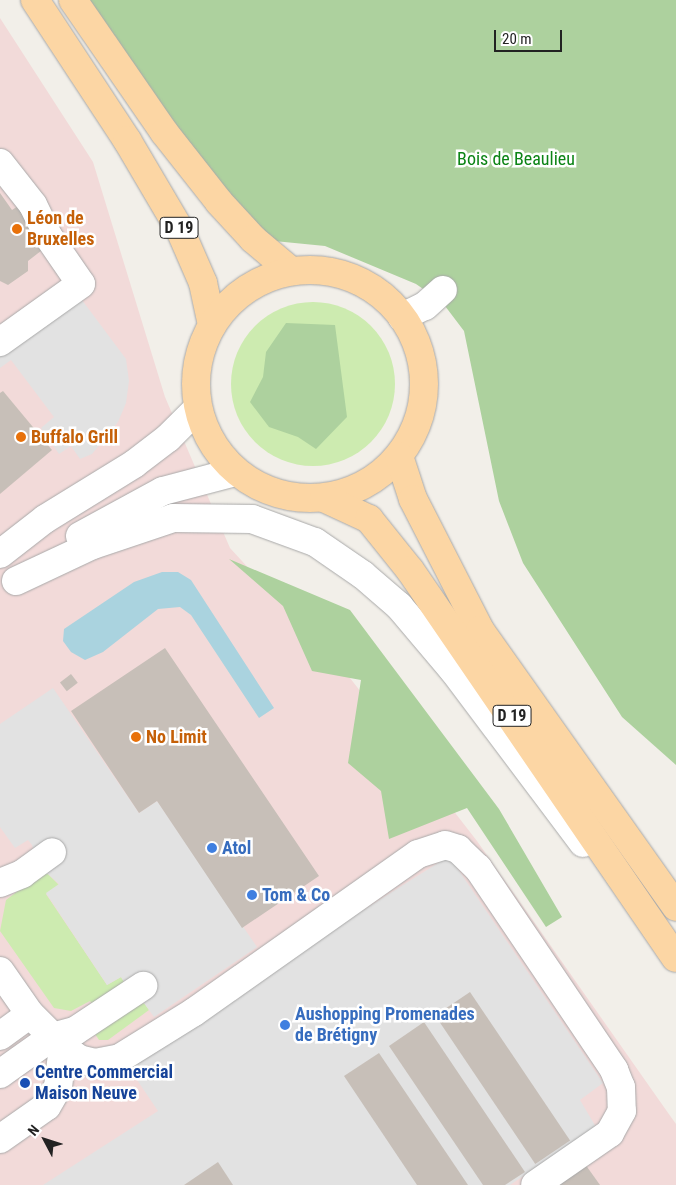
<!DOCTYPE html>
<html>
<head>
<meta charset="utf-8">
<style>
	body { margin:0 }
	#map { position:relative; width:676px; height:1185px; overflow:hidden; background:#f2efe9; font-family:"Roboto Condensed",sans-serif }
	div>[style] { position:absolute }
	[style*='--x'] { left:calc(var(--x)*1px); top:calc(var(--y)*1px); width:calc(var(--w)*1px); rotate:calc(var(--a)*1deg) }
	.commercial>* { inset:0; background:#f2dad9 }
	.grass>* { inset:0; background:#cdebb0 }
	.round { border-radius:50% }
	.forest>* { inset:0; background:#add19e }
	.parking>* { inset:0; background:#e2e2e2 }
	.water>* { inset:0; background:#aad3df }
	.building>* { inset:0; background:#c7bfb8; transform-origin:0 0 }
	.roads { filter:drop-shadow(0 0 1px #a9a9a9) drop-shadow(0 0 1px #a9a9a9) }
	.minor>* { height:28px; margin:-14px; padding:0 14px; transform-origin:14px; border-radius:14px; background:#fff }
	.major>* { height:28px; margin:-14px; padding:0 14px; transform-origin:14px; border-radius:14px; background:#fcd6a4 }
	.major>.ring { margin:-14px; padding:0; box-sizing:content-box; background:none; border:28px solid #fcd6a4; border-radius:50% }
	.dots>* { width:14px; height:14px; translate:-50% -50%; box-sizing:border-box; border:2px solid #fff; border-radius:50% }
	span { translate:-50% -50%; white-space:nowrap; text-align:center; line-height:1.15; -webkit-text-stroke:5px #fff; paint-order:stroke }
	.shield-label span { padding:1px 4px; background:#fff; border:1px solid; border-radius:4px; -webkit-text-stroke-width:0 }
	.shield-label { font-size:16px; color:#222; font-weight:700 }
	.park-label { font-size:18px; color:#0c8416 }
	.food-label { font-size:18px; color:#c56008; font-weight:700 }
	.left { translate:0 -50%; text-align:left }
	.shop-label { font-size:18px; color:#366cbe; font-weight:700 }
	.transit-label { font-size:18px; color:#164399; font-weight:700 }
	.north { position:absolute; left:20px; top:1115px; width:50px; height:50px; -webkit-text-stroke:4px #fff; paint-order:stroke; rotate:310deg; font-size:14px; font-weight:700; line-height:20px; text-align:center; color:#222 }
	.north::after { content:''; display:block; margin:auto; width:18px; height:22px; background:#222; clip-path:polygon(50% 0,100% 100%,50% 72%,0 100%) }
	.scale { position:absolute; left:494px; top:30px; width:68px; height:22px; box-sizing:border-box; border:2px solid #222; border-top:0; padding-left:6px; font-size:15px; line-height:18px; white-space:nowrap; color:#222; -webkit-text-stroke:4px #fff; paint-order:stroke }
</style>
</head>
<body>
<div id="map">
	<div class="commercial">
		<i style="clip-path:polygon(0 18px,93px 162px,165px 397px,230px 548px,350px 678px,477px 841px,666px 1110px,676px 1124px,676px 1185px,0 1185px)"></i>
	</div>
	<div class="grass">
		<i class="round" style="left:231px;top:302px;width:164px;height:164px"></i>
		<i style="clip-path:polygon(40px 874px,48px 874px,59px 885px,46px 894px,107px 985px,121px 977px,124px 982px,124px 986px,95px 1008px,90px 1001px,71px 1011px,54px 1008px,0 931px,6px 900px)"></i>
		<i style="clip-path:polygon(144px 1003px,149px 1010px,108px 1040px,99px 1040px,91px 1028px)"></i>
	</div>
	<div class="forest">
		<i style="clip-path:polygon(73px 0,676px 0,676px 765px,622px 717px,523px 563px,499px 501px,464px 331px,442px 302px,416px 284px,325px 246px,253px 239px)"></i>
		<i style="clip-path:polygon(286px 323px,335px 325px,347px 417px,316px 449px,298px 437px,269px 427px,250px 402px,263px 377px,266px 352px)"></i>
		<i style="clip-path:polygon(229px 559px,350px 610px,499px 809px,562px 917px,546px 927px,467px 808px,389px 839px,381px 791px,348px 763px,361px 680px,312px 671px,283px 606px)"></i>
	</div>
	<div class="parking">
		<i style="clip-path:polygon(79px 296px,126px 359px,129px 381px,126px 403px,118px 422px,92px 454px,80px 459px,71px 446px,59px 454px,41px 428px,54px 417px,11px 360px,0 368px,0 342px)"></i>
		<i style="clip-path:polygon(53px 688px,139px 813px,157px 801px,257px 947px,154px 1017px,144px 1003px,138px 1004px,121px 977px,107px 985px,46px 893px,59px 884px,48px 874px,40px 874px,32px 845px,28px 840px,15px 848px,0 827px,0 724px)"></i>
		<i style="clip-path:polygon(449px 856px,603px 1083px,580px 1100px,596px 1127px,510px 1185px,43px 1185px,158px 1111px,129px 1068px,335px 928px)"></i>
	</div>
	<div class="water">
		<i style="clip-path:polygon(162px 572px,178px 572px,191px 580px,274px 708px,259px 718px,191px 615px,180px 607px,158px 609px,103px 652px,85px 660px,71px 652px,63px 641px,64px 629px,134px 582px)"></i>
	</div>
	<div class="building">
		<i style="clip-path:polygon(0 193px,12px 210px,18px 206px,46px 247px,28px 261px,28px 271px,8px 285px,0 281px)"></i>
		<i style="clip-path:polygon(3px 391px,52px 450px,0 494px,0 393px)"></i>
		<i style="clip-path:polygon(165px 648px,319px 876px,242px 928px,157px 801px,139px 813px,71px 711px)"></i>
		<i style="left:71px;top:674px;width:11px;height:14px;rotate:52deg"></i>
		<i style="left:470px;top:992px;width:179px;height:42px;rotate:56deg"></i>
		<i style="clip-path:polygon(424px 1022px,525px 1172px,505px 1185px,483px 1185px,389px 1046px)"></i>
		<i style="clip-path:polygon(379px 1053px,468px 1185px,417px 1185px,344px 1076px)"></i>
		<i style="clip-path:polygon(218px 1162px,233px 1185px,184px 1185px)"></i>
		<i style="clip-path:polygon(585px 1164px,600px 1185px,554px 1185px)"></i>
	</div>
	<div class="roads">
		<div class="minor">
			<i style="--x:0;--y:163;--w:53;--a:51.8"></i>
			<i style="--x:33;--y:205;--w:34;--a:64"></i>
			<i style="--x:48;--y:236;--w:58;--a:55.5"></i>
			<i style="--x:81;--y:284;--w:100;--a:144.4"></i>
			<i style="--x:402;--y:317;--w:25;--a:-26"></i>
			<i style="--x:425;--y:306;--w:24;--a:-42"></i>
			<i style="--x:80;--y:536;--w:94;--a:-28.5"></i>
			<i style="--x:163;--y:491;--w:74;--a:-14.8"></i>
			<i style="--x:0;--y:554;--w:57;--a:-37.9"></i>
			<i style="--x:45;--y:519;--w:105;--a:-31.7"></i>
			<i style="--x:134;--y:464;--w:43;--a:-37.4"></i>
			<i style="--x:168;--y:438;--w:42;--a:-45"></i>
			<i style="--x:16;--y:581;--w:85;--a:-25.1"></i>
			<i style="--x:93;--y:545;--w:84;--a:-18.6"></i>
			<i style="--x:173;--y:518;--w:79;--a:0.7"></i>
			<i style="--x:252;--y:519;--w:67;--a:20.1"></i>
			<i style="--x:315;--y:542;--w:58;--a:34.5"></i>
			<i style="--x:363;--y:575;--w:48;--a:40.7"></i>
			<i style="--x:399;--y:606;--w:85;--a:49.8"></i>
			<i style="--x:454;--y:671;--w:215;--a:53.1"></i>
			<i style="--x:0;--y:883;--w:24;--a:-22"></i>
			<i style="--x:22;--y:874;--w:37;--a:-36"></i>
			<i style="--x:0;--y:971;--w:52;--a:55.1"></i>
			<i style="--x:30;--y:1014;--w:47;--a:45"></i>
			<i style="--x:63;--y:1047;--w:20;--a:37"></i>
			<i style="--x:79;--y:1059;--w:16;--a:14"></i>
			<i style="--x:95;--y:1063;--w:25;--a:-11"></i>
			<i style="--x:120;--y:1058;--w:87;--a:-31.9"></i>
			<i style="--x:194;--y:1012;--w:274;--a:-35.2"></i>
			<i style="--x:418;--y:854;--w:28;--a:-18"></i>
			<i style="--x:445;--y:845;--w:14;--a:17"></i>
			<i style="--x:458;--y:849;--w:28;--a:44"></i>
			<i style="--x:478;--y:868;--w:244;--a:56"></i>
			<i style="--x:614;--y:1070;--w:18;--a:68"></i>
			<i style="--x:621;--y:1087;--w:24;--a:88"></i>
			<i style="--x:622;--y:1111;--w:25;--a:119"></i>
			<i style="--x:610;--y:1133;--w:91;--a:145.3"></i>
			<i style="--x:0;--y:1036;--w:37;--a:-36"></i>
			<i style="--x:0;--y:1074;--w:64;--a:-35.4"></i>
			<i style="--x:52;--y:1037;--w:24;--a:-15"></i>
			<i style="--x:75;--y:1031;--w:82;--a:-33.5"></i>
			<i style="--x:0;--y:1139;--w:57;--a:-35.1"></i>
			<i style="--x:47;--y:1106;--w:22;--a:-60"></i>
			<i style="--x:58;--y:1087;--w:40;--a:-82.9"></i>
		</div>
		<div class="major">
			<i style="--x:35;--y:0;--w:168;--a:56.7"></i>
			<i style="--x:127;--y:140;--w:104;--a:59.5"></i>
			<i style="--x:180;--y:230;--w:58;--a:66.5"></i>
			<i style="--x:203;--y:283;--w:43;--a:77.9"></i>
			<i style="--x:73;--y:0;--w:160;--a:55.4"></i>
			<i style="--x:164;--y:132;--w:89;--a:51.8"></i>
			<i style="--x:219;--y:202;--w:50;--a:47.4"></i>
			<i style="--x:253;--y:239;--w:50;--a:40.1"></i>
			<i class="ring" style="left:196px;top:270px;width:200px;height:200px"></i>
			<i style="--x:399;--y:456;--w:45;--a:72"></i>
			<i style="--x:413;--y:499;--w:147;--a:62.9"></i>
			<i style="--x:480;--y:630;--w:339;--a:54.7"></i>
			<i style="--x:324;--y:498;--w:50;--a:25"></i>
			<i style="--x:369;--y:519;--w:65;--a:51.2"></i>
			<i style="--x:410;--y:570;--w:470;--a:55.6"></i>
		</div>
	</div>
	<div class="dots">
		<i style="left:17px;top:229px;background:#e8710a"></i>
		<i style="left:21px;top:437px;background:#e8710a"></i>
		<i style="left:136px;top:737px;background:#e8710a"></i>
		<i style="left:212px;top:848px;background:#3f7fe0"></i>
		<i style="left:252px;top:895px;background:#3f7fe0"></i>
		<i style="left:285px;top:1025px;background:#3f7fe0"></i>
		<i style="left:25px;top:1083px;background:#1a4fb4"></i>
	</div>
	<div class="shield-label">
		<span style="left:179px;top:228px">D 19</span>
		<span style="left:512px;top:716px">D 19</span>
	</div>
	<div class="park-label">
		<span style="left:516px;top:159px">Bois de Beaulieu</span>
	</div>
	<div class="food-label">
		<span class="left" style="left:27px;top:229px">Léon de<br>Bruxelles</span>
		<span class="left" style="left:31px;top:437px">Buffalo Grill</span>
		<span class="left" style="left:146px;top:737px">No Limit</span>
	</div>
	<div class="shop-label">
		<span class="left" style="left:222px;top:848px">Atol</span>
		<span class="left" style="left:262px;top:895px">Tom &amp; Co</span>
		<span class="left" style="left:295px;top:1025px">Aushopping Promenades<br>de Brétigny</span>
	</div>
	<div class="transit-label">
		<span class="left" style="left:35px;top:1083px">Centre Commercial<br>Maison Neuve</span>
	</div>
	<div class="north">N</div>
	<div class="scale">20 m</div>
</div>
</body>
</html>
